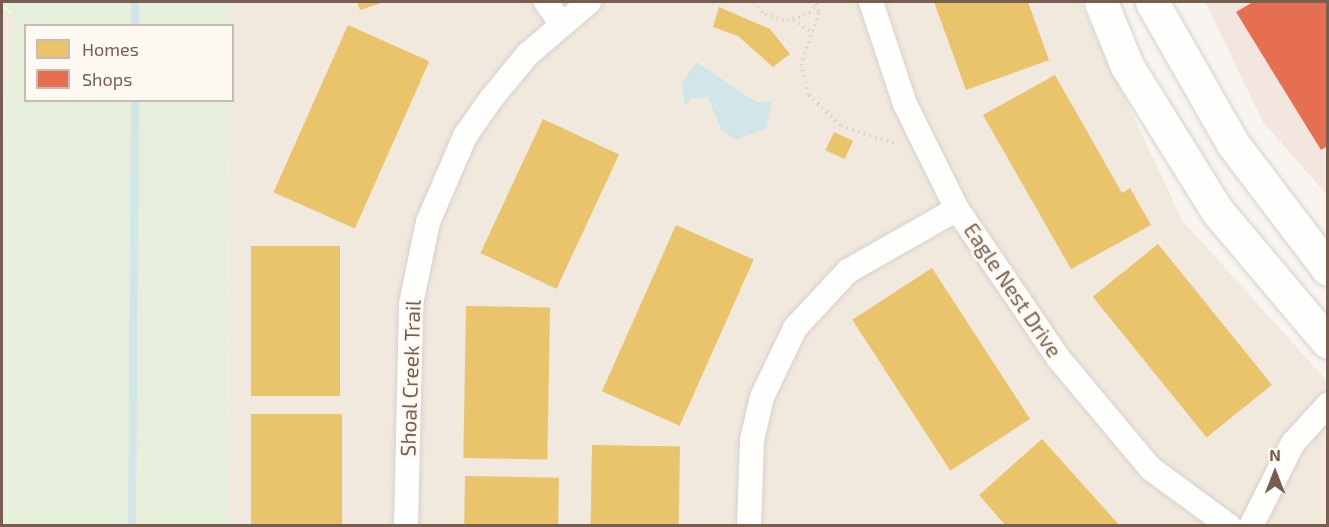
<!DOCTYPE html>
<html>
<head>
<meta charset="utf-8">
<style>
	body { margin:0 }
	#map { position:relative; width:1329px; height:527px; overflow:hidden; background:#f8f5f0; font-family:"Exo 2",sans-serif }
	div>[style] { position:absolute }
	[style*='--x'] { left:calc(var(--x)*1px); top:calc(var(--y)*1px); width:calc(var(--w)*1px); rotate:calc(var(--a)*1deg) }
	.residential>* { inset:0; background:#f1e8de }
	.commercial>* { inset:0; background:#f2e6df }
	.green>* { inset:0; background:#e6efdb }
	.water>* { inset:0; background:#d2e6e9 }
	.homes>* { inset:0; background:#e9c46a; transform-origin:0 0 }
	.shops>* { inset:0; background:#e76f51 }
	.stream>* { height:8px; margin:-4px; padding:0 4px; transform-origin:4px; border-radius:4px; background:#d2e6e9 }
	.path>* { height:4px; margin-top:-2px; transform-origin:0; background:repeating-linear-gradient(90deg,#dbd5d0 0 1.5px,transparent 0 6px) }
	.roads { filter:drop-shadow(0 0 2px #d6d1cb) drop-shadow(0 0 2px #d6d1cb) }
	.street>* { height:24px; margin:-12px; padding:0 12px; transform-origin:12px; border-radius:12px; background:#fefefd }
	.secondary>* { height:33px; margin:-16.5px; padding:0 16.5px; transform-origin:16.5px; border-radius:16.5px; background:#fefefd }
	span { translate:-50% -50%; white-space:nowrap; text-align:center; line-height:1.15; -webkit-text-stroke:6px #fefaf3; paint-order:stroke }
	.street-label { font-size:21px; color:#785e4f }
	.frame { position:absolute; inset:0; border:3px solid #785e4f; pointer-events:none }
	.legend { position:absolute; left:24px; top:24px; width:210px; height:78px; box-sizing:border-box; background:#fefaf3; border:2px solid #c8bcb1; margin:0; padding:8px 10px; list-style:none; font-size:18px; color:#785e4f }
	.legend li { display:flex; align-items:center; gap:12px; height:30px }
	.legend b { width:30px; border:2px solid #c8bcb1 }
	.north { position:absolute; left:1245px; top:443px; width:60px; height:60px; -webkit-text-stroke:4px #fefaf3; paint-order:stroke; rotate:0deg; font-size:16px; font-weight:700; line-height:24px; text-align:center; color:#785e4f }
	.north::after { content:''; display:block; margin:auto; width:21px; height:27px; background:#785e4f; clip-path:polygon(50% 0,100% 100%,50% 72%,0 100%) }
</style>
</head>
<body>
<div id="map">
	<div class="residential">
		<i style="clip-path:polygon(230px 2px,1080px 2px,1182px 220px,1327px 381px,1327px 525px,228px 526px)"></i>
		<i style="clip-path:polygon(2px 8px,14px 16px,2px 143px)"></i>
	</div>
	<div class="commercial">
		<i style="clip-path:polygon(1205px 2px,1327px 2px,1327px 195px,1263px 122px)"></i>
	</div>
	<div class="green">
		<i style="clip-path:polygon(2px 2px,230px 2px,230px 25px,26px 26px,26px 100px,229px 101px,228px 525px,2px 525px,2px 143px,14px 17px)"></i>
	</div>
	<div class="water">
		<i style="clip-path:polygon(697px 62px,756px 102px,772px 102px,766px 129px,735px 140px,721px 129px,708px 98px,692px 98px,685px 105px,682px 82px)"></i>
	</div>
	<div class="homes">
		<i style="clip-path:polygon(357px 2px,384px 2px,360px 10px)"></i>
		<i style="clip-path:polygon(934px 2px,1028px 2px,1049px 60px,966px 90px)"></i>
		<i style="clip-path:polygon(719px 7px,770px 29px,790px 54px,773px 67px,738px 36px,713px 27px)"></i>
		<i style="left:348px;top:25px;width:89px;height:183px;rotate:24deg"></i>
		<i style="clip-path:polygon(1055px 75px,1122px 193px,1130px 188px,1151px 225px,1071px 269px,983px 115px)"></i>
		<i style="left:543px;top:119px;width:84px;height:148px;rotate:25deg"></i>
		<i style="left:834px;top:132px;width:21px;height:20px;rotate:25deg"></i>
		<i style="left:676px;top:225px;width:85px;height:182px;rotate:24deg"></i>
		<i style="left:1158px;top:244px;width:181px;height:84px;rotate:51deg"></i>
		<i style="left:251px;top:246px;width:89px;height:150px"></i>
		<i style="left:932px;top:268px;width:180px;height:95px;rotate:57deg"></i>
		<i style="left:466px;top:306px;width:84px;height:152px;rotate:1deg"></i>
		<i style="left:251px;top:414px;width:91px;height:112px"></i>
		<i style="clip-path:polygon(1042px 439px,1120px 526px,1006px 526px,979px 495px)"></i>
		<i style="left:592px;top:445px;width:88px;height:81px;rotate:1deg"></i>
		<i style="left:465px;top:476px;width:94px;height:50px;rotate:1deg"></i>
	</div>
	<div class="shops">
		<i style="clip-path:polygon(1253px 2px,1328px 2px,1328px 146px,1321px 150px,1236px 12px)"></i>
	</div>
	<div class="stream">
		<i style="--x:135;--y:26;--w:24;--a:-90"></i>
		<i style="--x:132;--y:526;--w:426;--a:-89.6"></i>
	</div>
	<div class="path">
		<i style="--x:754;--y:2;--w:17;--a:50"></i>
		<i style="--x:765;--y:15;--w:23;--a:15"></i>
		<i style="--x:787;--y:21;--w:23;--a:-20"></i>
		<i style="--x:809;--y:13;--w:14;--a:-51"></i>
		<i style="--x:816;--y:4;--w:9;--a:72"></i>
		<i style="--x:819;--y:13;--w:54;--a:109.4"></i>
		<i style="--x:801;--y:64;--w:32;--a:76"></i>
		<i style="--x:809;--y:95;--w:45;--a:44.1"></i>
		<i style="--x:841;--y:126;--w:56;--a:17.8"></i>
		<i style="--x:793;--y:20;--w:20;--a:33"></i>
	</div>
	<div class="roads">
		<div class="street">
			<i style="--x:546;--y:2;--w:24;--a:55"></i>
			<i style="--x:871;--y:2;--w:108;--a:71.6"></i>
			<i style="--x:905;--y:104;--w:117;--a:63.7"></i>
			<i style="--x:957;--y:209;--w:181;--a:55.8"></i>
			<i style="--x:1059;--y:359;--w:142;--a:50.1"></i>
			<i style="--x:1150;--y:468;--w:98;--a:36.3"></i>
			<i style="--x:406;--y:526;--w:222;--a:-88.7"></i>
			<i style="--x:411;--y:304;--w:84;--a:-78.3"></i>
			<i style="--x:428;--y:222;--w:94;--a:-66.7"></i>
			<i style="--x:465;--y:136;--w:45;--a:-54.9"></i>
			<i style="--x:491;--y:99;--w:58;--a:-50.6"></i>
			<i style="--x:528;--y:54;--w:80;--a:-40.4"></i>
			<i style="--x:749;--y:526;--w:86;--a:-88"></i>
			<i style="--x:752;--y:440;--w:44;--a:-76.9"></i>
			<i style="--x:762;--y:397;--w:76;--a:-64.4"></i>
			<i style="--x:795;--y:328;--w:78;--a:-47.1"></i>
			<i style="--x:848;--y:271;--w:125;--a:-29.6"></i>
			<i style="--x:1251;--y:526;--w:93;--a:-63.2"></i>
			<i style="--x:1293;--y:443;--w:52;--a:-47.4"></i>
		</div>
		<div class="secondary">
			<i style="--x:1101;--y:2;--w:69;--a:67.9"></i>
			<i style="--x:1127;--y:66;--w:172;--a:58.1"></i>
			<i style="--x:1218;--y:212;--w:170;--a:49.8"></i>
			<i style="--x:1152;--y:2;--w:163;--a:60.3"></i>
			<i style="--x:1233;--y:144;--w:157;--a:52.8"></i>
		</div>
	</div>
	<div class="street-label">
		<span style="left:1013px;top:290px;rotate:56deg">Eagle Nest Drive</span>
		<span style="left:410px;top:378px;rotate:-88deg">Shoal Creek Trail</span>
	</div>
	<div class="frame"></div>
	<ul class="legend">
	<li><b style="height:16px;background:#e9c46a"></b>Homes</li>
	<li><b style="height:16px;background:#e76f51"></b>Shops</li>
	</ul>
	<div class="north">N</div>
</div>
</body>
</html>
